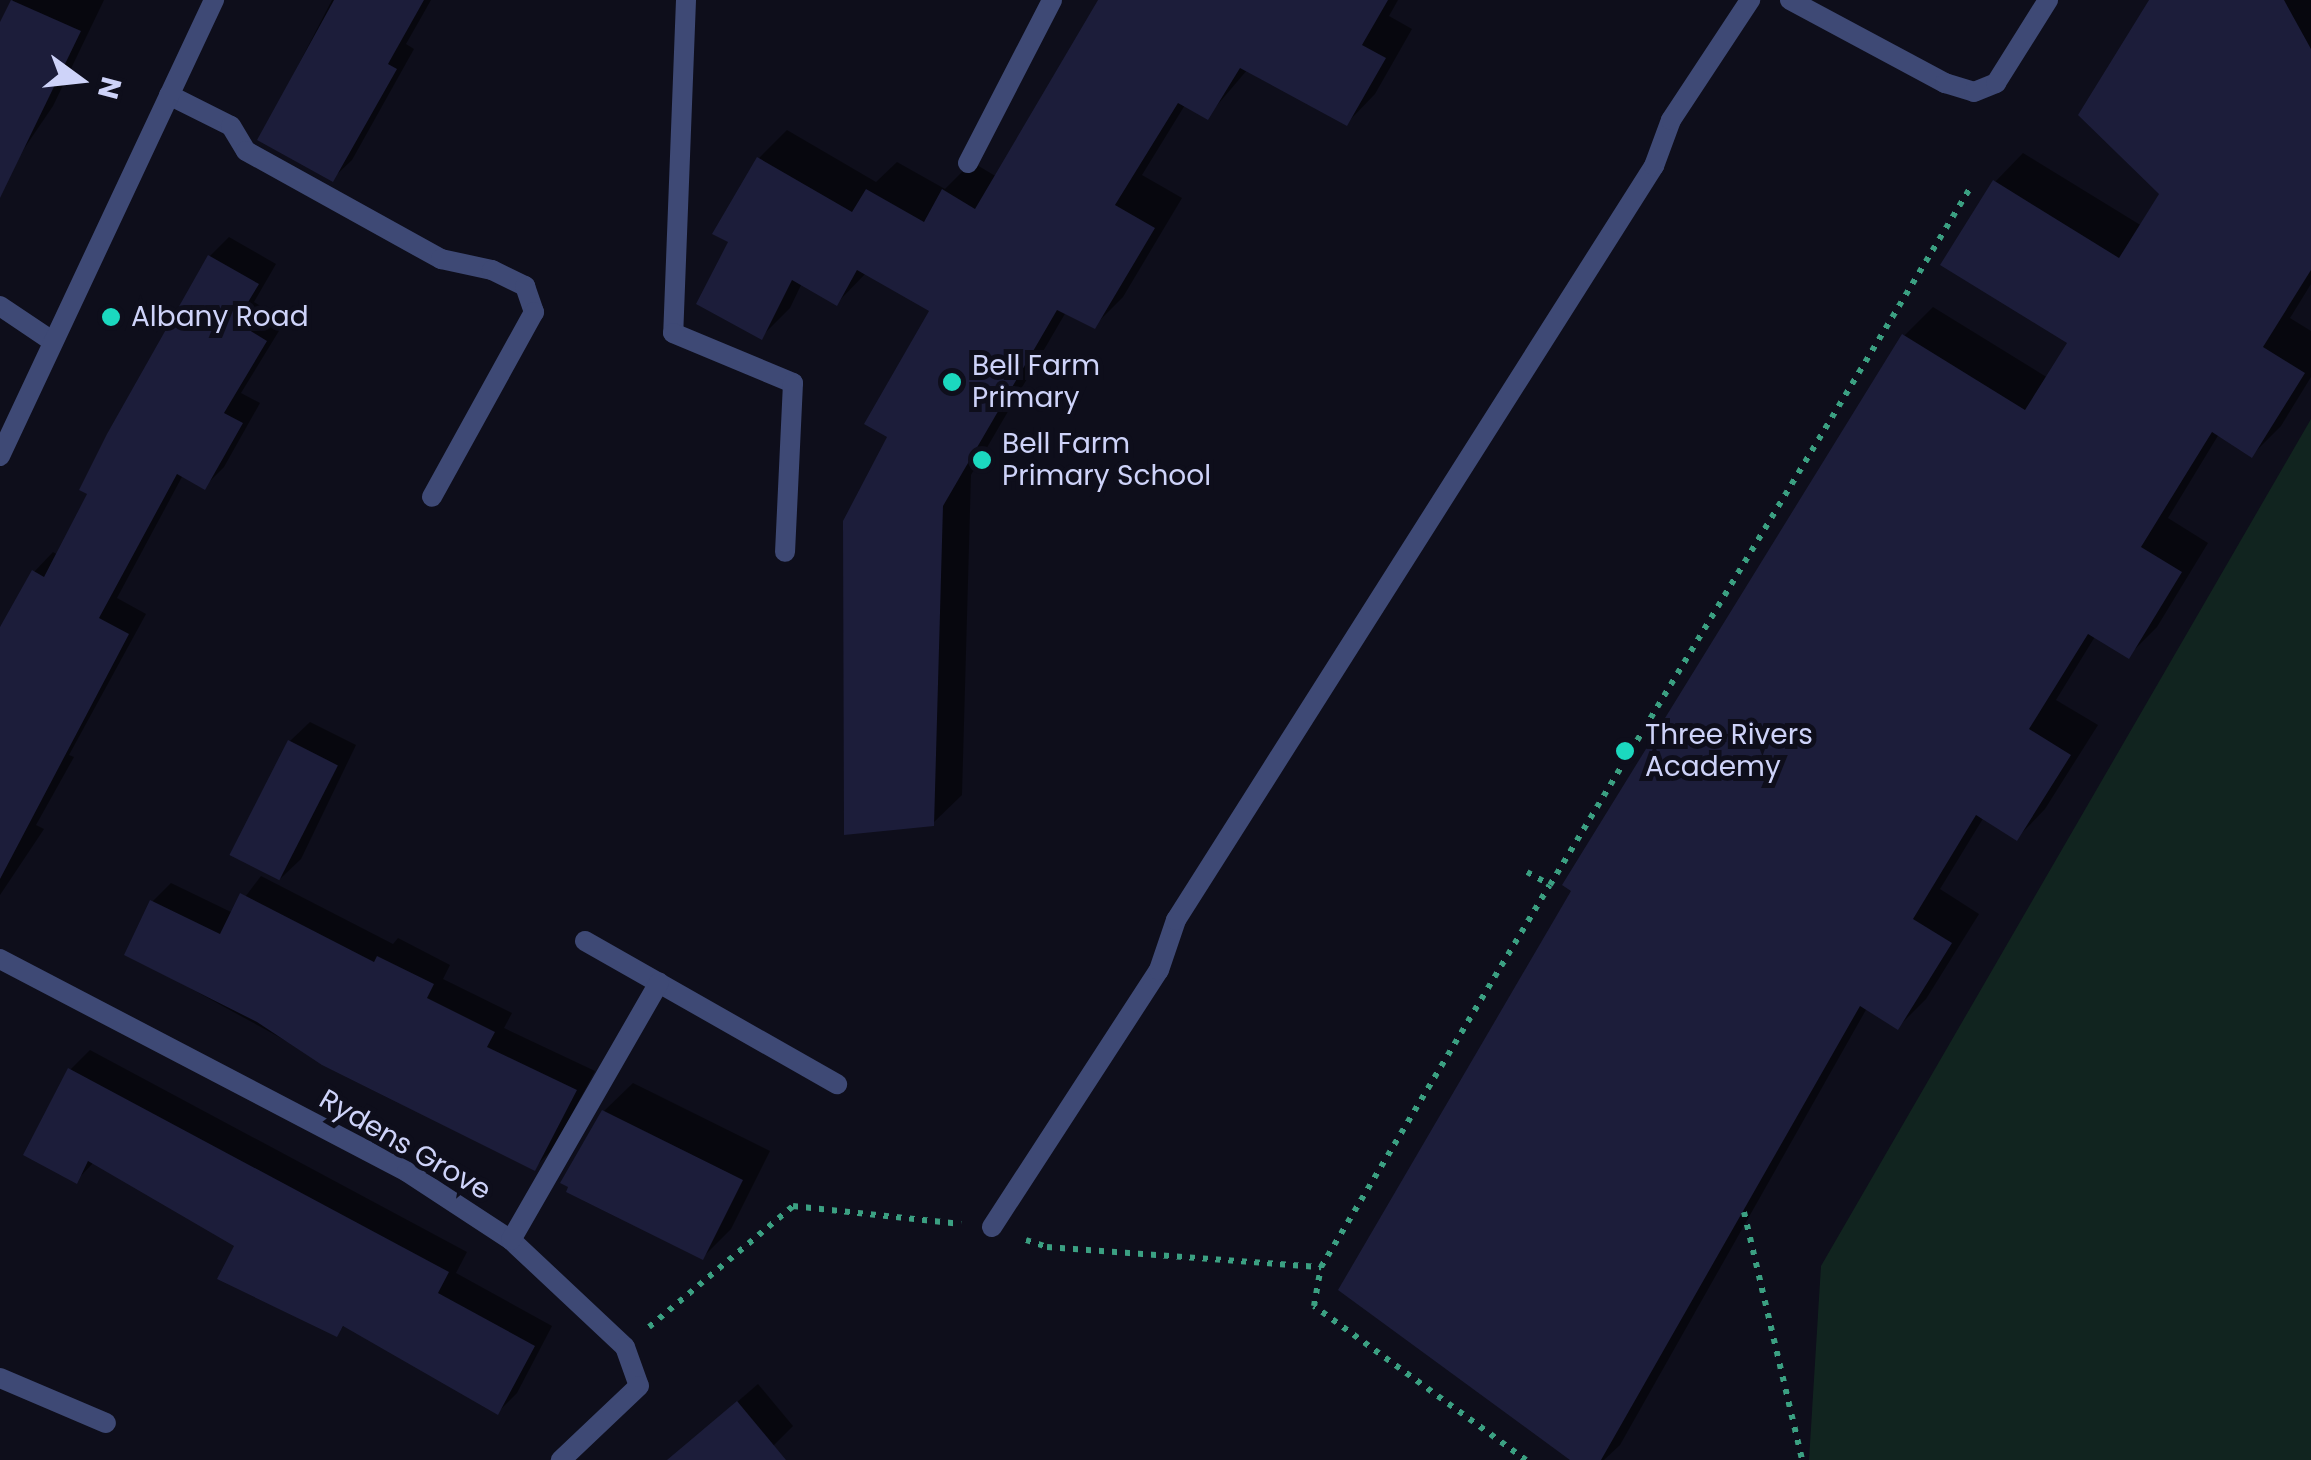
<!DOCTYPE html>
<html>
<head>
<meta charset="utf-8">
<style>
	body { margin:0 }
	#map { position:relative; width:2311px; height:1460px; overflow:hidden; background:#0e0e1b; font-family:Poppins,sans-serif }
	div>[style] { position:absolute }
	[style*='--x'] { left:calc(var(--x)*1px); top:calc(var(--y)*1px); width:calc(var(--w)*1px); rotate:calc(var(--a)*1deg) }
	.green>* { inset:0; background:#11241f }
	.shadow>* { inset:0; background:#0007 }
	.building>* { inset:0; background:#1c1d3a; transform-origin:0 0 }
	.path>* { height:6px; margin-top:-3px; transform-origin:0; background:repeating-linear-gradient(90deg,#3ba082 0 5px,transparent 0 13px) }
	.lane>* { height:20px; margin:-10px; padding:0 10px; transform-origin:10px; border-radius:10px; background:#3e4975 }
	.street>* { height:20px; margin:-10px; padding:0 10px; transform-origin:10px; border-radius:10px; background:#3e4975 }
	.dots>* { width:28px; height:28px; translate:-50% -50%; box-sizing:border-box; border:5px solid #0e0e1b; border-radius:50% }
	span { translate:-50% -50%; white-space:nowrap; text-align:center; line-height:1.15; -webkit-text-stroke:10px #0e0e1b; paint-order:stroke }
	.poi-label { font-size:28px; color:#ced3f9 }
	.left { translate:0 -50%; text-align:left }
	.street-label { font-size:28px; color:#ced3f9 }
	.north { position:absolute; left:30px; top:30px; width:100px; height:100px; -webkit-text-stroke:8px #0e0e1b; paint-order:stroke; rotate:105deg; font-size:28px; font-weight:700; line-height:40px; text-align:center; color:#ced3f9 }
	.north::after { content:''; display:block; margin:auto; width:35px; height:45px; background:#ced3f9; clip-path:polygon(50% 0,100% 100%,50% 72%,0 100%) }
</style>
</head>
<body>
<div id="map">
	<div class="green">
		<i style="clip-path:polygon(2311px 419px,2311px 1460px,1809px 1460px,1821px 1266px)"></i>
	</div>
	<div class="shadow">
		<i style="clip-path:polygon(13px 0,104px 0,53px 106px,0 184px,0 28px)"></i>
		<i style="clip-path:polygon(332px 0,431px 0,406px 44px,414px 49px,352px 160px,332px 179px,260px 139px)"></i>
		<i style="clip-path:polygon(1101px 0,1398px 0,1389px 16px,1412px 29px,1375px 94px,1347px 123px,1248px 69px,1207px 117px,1185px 105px,1142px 175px,1182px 198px,1123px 297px,1094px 326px,1066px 312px,971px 475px,962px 795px,933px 823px,890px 436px,933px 310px,867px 272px,837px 303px,802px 283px,790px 308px,761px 337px,732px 241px,759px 158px,787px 130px,876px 182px,897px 162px,945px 189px,972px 162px,997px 177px)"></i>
		<i style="clip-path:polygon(2152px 0,2311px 0,2311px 284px,2290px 318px,2311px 331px,2311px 377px,2281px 426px,2252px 455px,2219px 434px,2168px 518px,2208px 543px,2157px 627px,2128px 656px,2096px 635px,2056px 700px,2098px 725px,2045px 809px,2017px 838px,1984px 817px,1940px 889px,1979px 914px,1926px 999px,1898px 1027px,1867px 1008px,1620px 1445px,1604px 1460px,1574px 1460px,1904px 336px,1933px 307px,2048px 378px,2071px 342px,1995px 182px,2023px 153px,2142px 226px,2162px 194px)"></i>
		<i style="clip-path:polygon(229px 237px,276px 264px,254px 302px,285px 321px,241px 393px,260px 403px,224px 467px,204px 487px,183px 475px,117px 598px,146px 614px,69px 755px,74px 757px,36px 825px,44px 829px,0 895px,0 633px,34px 572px,53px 552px,58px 555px,210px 256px)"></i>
		<i style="clip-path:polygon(310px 722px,356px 745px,301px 859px,281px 878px,290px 741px)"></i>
		<i style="clip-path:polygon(261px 876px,393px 944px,398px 938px,450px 965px,443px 979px,512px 1013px,504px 1028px,595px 1071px,553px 1149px,534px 1168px,379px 1092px,128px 954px,152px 902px,171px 883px,233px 913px)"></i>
		<i style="clip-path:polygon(90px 1050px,467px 1252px,456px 1273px,552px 1326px,517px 1393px,498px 1412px,346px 1324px,336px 1334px,238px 1245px,94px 1162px,76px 1181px,70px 1070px)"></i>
		<i style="clip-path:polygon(633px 1083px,770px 1151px,731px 1229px,703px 1257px,604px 1111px)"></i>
		<i style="clip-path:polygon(758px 1384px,793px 1426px,774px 1445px,756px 1460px,670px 1460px)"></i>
	</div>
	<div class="building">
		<i style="clip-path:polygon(11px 0,81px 31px,0 198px,0 22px)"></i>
		<i style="clip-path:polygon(334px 0,424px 0,388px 64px,397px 69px,333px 182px,257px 140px)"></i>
		<i style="clip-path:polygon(1098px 0,1388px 0,1362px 45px,1386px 58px,1347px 126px,1240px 68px,1208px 120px,1178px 103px,1115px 205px,1155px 228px,1095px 329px,1057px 310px,943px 506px,934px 826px,844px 835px,843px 521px,887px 437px,864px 424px,929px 311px,857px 270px,837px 306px,792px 280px,762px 340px,696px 304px,728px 242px,712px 234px,757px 157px,852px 212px,866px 189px,924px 222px,942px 189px,975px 209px)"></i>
		<i style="clip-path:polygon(2149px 0,2284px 0,2311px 49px,2311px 270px,2263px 347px,2305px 373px,2252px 458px,2212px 432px,2141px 547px,2182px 572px,2129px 659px,2088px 634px,2029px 729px,2071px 755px,2017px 841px,1976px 815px,1913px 919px,1952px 943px,1898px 1030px,1860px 1006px,1601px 1460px,1570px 1460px,1338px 1290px,1571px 891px,1562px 885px,1902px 334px,2025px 410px,2067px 343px,1940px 265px,1993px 180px,2119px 258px,2159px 194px,2078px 115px)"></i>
		<i style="clip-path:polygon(208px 255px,259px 284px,236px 322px,267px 341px,224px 413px,243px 423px,205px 490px,177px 474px,99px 618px,129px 634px,0 879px,0 627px,32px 570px,44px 577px,87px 494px,79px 490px,107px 434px)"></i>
		<i style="left:288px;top:740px;width:56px;height:129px;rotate:27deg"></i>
		<i style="clip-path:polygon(240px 893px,374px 962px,377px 956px,434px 984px,427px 998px,495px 1032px,487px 1047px,577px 1090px,535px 1171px,322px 1065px,257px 1022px,124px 955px,150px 900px,220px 934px)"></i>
		<i style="clip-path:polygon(68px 1068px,449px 1272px,438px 1293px,535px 1346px,498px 1415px,343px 1326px,337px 1337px,217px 1279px,234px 1246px,88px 1161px,77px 1184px,23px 1155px)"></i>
		<i style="clip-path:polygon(602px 1110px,743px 1180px,703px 1260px,566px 1192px,568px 1187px,560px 1183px)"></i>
		<i style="clip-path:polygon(737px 1401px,786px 1460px,667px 1460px)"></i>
	</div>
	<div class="path">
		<i style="--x:1527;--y:872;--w:26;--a:29"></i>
		<i style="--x:1550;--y:885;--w:812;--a:-58.92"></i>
		<i style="--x:1744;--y:1212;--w:255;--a:76.8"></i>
		<i style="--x:1026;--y:1240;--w:22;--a:18"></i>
		<i style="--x:1047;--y:1247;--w:275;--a:4.2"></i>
		<i style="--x:649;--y:1327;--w:188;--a:-40"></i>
		<i style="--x:793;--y:1206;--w:169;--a:6.1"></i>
		<i style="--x:1526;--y:1460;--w:262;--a:-144"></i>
		<i style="--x:1314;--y:1306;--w:40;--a:-80"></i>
		<i style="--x:1321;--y:1267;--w:445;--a:-59.1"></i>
	</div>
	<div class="lane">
		<i style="--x:686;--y:0;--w:333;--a:92.2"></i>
		<i style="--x:673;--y:333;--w:130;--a:22.6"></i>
		<i style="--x:793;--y:383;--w:169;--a:92.7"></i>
		<i style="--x:1790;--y:0;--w:176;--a:28.2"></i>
		<i style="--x:1945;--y:83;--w:30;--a:17"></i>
		<i style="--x:1974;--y:92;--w:24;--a:-22"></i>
		<i style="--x:1996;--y:83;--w:98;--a:-57.9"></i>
		<i style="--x:169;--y:95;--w:69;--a:26.6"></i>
		<i style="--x:231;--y:126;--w:29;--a:59"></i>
		<i style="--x:246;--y:151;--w:223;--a:29"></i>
		<i style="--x:441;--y:259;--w:52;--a:12.2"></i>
		<i style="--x:492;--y:270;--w:37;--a:26"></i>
		<i style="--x:525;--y:286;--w:28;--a:71"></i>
		<i style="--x:534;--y:312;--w:211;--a:118.9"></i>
		<i style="--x:968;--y:163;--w:183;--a:-62.7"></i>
		<i style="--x:992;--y:1227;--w:306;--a:-57"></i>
		<i style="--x:1159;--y:970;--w:53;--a:-71.2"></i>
		<i style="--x:1176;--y:920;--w:893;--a:-57.63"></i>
		<i style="--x:1654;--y:166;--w:49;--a:-69.7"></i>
		<i style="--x:1671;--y:120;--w:144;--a:-56.6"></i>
		<i style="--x:0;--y:1378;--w:115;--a:23"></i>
	</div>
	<div class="street">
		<i style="--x:0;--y:306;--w:63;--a:33.9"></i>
		<i style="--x:0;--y:456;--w:504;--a:-64.86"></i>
		<i style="--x:585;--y:941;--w:290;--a:29.6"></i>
		<i style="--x:0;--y:959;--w:459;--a:27.6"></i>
		<i style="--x:407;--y:1172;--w:124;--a:33.2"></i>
		<i style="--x:511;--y:1240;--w:156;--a:43.2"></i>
		<i style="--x:625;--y:1347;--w:41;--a:70.3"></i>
		<i style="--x:639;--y:1386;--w:108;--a:136.5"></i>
		<i style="--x:511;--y:1240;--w:297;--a:-60.1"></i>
	</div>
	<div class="dots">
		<i style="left:111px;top:317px;background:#1bd8bf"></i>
		<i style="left:952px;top:382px;background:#1bd8bf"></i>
		<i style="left:982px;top:460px;background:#1bd8bf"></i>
		<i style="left:1625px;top:751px;background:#1bd8bf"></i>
	</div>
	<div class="poi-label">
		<span class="left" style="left:131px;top:317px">Albany Road</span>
		<span class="left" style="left:972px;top:382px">Bell Farm<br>Primary</span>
		<span class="left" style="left:1002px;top:460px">Bell Farm<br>Primary School</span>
		<span class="left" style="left:1645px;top:751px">Three Rivers<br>Academy</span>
	</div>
	<div class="street-label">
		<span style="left:405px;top:1145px;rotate:30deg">Rydens Grove</span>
	</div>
	<div class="north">N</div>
</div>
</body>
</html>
